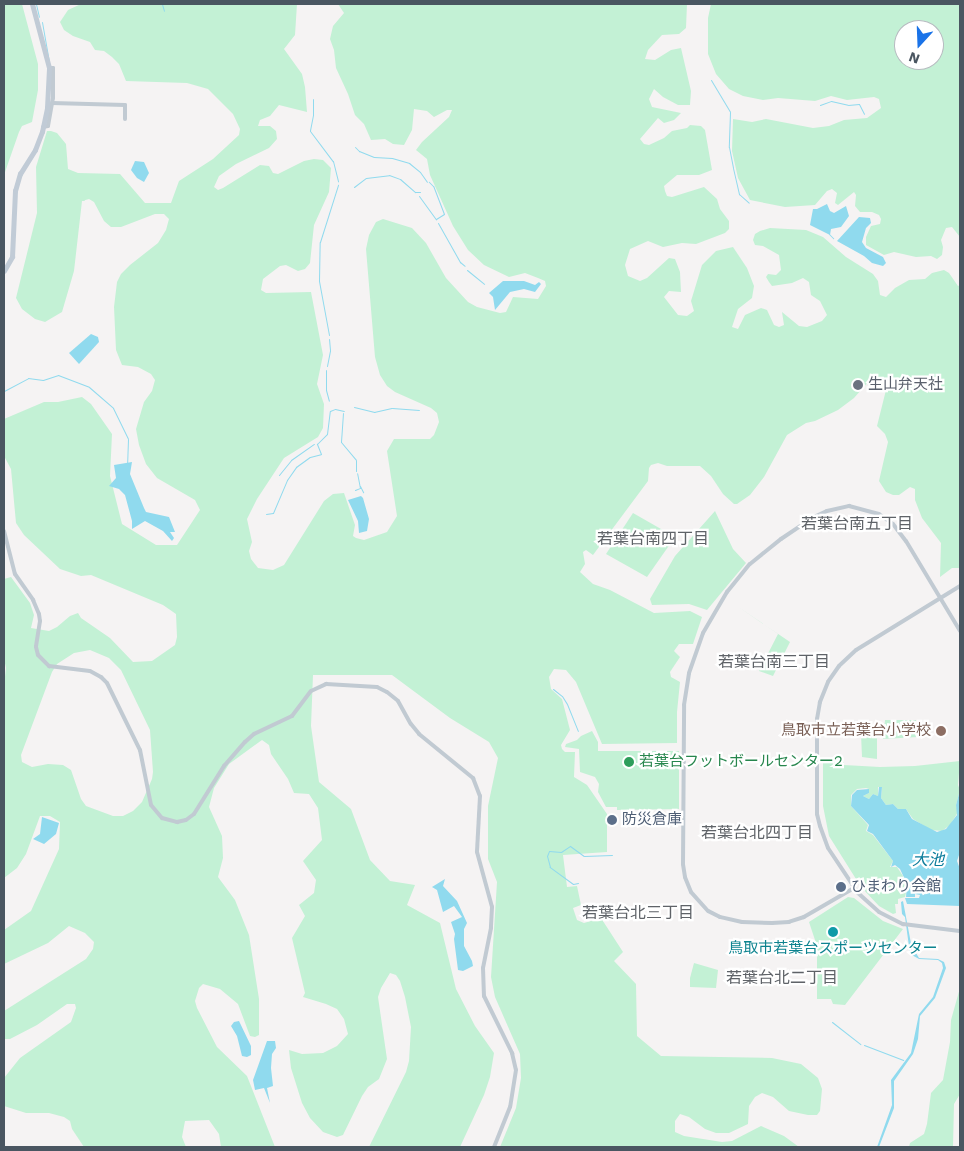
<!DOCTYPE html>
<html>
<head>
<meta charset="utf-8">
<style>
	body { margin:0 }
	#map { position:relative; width:964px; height:1151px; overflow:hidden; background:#f5f3f3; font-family:"Work Sans","Noto Sans JP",sans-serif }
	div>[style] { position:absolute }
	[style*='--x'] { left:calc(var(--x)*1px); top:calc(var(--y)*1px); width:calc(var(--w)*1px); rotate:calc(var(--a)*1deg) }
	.green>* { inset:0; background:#c3f1d5 }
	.water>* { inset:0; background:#90daee }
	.stream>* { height:1px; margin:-0.5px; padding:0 0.5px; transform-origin:0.5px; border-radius:0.5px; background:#90daee }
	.tertiary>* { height:4px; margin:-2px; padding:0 2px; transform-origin:2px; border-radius:2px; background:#c1cad2 }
	.secondary>* { height:4.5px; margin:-2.25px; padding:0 2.25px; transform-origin:2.25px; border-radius:2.25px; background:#c1cbd6 }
	.dots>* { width:14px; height:14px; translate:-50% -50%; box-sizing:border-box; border:2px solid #fff; border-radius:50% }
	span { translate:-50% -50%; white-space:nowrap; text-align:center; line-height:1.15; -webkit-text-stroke:4.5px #fff; paint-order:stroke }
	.worship-label { font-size:15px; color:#5b616d }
	.left { translate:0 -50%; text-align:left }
	.education-label { font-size:15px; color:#785e54 }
	.right { translate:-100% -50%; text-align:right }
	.leisure-label { font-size:15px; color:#27864d }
	.service-label { font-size:15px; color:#4e5e75 }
	.culture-label { font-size:15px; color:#0d838f }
	.neighbourhood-label { font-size:16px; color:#5f6368 }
	.water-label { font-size:16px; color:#0c7c9b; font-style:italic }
	.frame { position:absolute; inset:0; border:5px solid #4a5661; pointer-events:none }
	.north { position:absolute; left:894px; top:20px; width:50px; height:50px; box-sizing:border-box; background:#fff; border:1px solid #b7bbc0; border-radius:50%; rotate:200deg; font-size:14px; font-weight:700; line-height:20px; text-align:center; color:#4a5661 }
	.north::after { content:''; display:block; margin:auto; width:18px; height:22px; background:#1a73e8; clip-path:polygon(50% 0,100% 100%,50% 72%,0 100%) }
</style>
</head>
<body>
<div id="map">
	<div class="green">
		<i style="clip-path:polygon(4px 4px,22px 4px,38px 64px,38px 90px,32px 122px,22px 126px,19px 132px,4px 175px)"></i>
		<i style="clip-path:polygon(evenodd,81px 4px,297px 4px,295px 35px,284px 49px,302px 74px,305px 87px,307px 112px,279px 105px,270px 116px,260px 120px,258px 126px,270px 126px,276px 131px,277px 139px,269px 148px,236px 164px,219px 176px,214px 187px,218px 190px,223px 188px,260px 165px,269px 166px,273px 173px,278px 174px,304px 161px,314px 159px,323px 160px,331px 168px,329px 192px,314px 225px,310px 263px,305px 269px,298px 271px,286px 265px,280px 266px,263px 279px,261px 290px,266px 293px,311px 292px,323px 355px,317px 384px,324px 404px,323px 428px,318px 437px,284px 458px,257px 499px,247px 519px,252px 542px,249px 551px,251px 559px,258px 568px,273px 570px,284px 565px,324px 501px,333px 494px,344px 493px,355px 525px,353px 536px,356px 538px,364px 540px,387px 532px,397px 516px,387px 451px,394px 439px,430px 439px,434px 435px,439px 422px,437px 413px,431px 408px,395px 392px,387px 386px,380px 375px,375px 357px,366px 249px,369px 235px,376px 222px,383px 219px,412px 228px,426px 243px,446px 278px,468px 302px,477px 307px,500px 313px,506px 312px,513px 297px,538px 299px,546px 286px,545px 281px,538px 278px,525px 273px,509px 277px,484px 265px,468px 250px,453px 226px,430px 175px,427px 159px,416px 150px,422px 142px,449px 117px,452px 110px,447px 110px,434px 117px,427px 111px,414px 109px,412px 130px,404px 145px,393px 144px,385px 139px,371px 140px,364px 124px,355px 115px,348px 94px,336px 68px,334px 50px,330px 39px,333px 26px,344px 13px,338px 4px,687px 4px,686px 28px,679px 34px,662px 35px,648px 50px,645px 59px,655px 60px,671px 50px,681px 48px,691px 91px,690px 105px,678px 105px,663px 97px,654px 89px,649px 99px,652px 107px,681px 113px,674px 120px,664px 123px,658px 118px,640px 139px,644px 144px,649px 145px,664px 138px,672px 131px,687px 128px,690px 125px,701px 126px,705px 130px,712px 170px,699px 175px,677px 175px,664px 186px,665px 191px,667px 196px,672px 197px,704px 187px,717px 199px,720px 209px,729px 221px,729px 229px,725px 233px,696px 244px,682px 243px,663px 247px,648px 241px,630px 249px,625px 265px,628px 276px,640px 281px,647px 278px,669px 258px,675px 259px,680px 272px,681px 292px,669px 291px,664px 297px,678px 315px,687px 316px,694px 311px,691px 301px,702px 265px,716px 251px,733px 247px,747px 268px,754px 286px,752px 298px,738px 309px,732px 327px,738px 329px,745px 315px,761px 308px,767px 310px,774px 325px,779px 327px,784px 325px,782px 312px,799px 326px,807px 327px,822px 321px,827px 315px,820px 301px,811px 295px,809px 282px,803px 278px,792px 283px,772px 286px,769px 282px,766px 277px,768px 274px,776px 275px,781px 270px,779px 255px,763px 246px,755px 245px,753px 240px,755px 234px,760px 231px,770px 228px,806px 230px,823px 237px,846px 257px,873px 274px,878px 281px,880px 295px,886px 297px,895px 288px,909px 280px,925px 279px,932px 273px,944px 270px,949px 273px,958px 286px,960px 285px,960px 568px,952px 568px,940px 577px,941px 543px,922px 518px,915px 500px,915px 489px,910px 487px,899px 495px,893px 495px,886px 492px,879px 481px,888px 442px,885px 434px,877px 426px,886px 390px,877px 378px,869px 381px,854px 398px,838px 410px,815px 421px,806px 423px,787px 435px,764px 477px,750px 495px,737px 504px,734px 504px,723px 494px,711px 476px,700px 466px,667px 466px,658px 463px,651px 465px,649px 468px,648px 481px,593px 555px,586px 550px,583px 552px,585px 564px,580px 572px,593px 584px,610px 590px,654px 613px,690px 611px,702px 617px,693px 644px,679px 644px,674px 651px,680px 657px,670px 672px,671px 677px,680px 682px,677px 712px,677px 743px,602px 744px,576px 682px,566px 670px,554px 669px,549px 677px,551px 689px,562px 699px,570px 730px,561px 745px,562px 749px,565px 752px,575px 752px,574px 777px,587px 785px,607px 814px,607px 852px,563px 855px,567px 887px,577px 886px,581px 905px,573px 908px,577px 920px,584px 923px,601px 918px,623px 952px,614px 961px,636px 984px,637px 1036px,661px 1056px,772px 1058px,801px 1064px,818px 1078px,822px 1089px,820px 1111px,817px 1115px,808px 1115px,789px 1111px,773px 1097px,762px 1093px,755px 1097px,749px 1106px,748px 1124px,729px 1133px,716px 1133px,705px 1129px,689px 1117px,680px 1114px,675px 1121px,675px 1132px,684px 1136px,722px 1142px,732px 1141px,761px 1126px,784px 1136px,799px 1147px,500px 1147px,516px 1108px,521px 1078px,520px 1054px,495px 997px,491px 977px,497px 882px,488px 859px,488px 806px,498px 758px,489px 742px,450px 718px,392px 675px,313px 675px,311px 726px,319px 782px,351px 809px,370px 860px,390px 881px,415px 885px,407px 905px,440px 923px,456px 989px,475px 1026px,494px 1053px,490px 1077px,484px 1095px,460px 1147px,369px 1147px,406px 1072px,409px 1061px,411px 1027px,405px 997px,400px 981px,396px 975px,390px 973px,381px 988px,378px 997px,387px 1059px,379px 1079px,368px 1087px,362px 1096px,343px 1135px,337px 1137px,323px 1132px,310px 1118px,302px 1103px,291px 1068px,289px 1050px,302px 1054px,323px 1053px,337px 1046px,348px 1034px,344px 1019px,337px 1009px,326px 1004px,303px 997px,305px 993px,292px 938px,305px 916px,299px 905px,314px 893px,316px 880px,303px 861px,322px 840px,318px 808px,309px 794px,294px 793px,288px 779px,271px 754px,269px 745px,262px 740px,229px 764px,214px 788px,209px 807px,222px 836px,223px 858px,218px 877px,235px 900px,249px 935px,259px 999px,259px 1035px,255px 1037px,250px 1036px,238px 1004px,220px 989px,203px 984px,199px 988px,195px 1001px,197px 1008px,217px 1047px,247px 1076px,275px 1147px,221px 1147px,219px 1134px,209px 1120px,185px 1121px,182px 1137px,186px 1147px,84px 1147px,72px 1129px,70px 1121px,64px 1117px,49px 1113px,26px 1113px,4px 1106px,4px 1078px,20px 1058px,71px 1022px,76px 1008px,75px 1004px,67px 1004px,37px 1025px,10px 1039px,4px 1039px,4px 1011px,86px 959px,93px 949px,94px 942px,85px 933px,69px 926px,48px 943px,4px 964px,4px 930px,31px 911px,59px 849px,60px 822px,50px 816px,40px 816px,26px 854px,17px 868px,4px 878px,4px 685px,6px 668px,4px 659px,4px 579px,11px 577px,30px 603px,34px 615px,31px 628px,49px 631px,57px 627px,70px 616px,78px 613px,81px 618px,110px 638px,133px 662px,152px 661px,175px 645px,177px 637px,176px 614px,163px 605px,91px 575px,81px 576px,60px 569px,24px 535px,16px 523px,11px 469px,4px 456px,4px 419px,44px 402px,58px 402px,82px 397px,91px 404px,112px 434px,110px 476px,122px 524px,156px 545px,177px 545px,200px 510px,195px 500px,157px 478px,146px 464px,139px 445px,136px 429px,144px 402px,152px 391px,155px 380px,151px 374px,138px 367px,122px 365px,116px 350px,114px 307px,117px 282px,121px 274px,130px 265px,158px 243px,166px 230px,169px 219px,164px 214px,155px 214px,121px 227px,111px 227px,104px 221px,94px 202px,89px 199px,82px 201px,74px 271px,62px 312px,45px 322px,35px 319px,22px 309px,16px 298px,37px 213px,36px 167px,47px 131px,51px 131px,57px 133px,66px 144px,68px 169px,78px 173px,120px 174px,145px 203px,171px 203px,179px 181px,213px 159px,239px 135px,240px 129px,233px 114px,208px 89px,187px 83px,126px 81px,119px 64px,112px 57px,104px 51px,95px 50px,90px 42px,73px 36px,64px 30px,60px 22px,68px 10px,81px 4px,90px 650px,109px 658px,121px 670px,150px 730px,153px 772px,152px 779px,142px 802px,133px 811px,123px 816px,113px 816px,86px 806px,81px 799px,71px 770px,63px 765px,48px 764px,32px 767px,22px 762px,21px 755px,52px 672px,57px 664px,74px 653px,90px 650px)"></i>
		<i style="clip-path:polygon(evenodd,711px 4px,960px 4px,960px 237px,952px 227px,946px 228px,941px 240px,943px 247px,942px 255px,937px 259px,931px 256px,916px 257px,894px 252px,884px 255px,866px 245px,866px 237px,871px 226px,880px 224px,881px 219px,879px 215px,872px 212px,860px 212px,855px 206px,856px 195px,854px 192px,838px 205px,835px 203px,837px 193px,832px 189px,827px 191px,815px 205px,785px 207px,750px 200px,738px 178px,732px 151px,733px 119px,752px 122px,766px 119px,813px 128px,829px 126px,844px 120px,867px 118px,881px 108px,879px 99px,874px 97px,847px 100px,831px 96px,815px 101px,778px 98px,763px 100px,743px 96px,729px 89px,716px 74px,708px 54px,708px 18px,711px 4px,904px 30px,934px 30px,934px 60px,904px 60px,904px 30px)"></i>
		<i style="clip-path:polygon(715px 511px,733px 549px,746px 563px,707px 610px,689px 604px,652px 605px,650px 599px,675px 556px)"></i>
		<i style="clip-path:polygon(633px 513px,675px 537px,647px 577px,606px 554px)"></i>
		<i style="clip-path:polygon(737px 606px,790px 642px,773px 676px,759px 671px,778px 634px)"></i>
		<i style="clip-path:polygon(885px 720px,916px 720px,918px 737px,883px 739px)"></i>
		<i style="clip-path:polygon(592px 731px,598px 742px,598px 751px,679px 751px,679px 809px,617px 810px,617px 807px,606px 807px,598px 792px,599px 784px,595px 777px,580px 772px,579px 749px,565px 747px,566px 744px,577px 740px,581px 736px)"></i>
		<i style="clip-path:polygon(861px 734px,875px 734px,877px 736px,877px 759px,862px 757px)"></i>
		<i style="clip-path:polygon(960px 761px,958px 785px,960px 790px,956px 805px,958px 812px,950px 825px,942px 831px,931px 830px,913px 819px,906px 809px,898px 809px,893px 804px,886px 805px,881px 798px,882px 787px,878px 787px,878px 796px,873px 794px,869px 799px,863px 796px,869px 793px,869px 789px,866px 788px,857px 789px,851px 795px,851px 806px,868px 825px,866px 831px,873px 835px,893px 861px,890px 867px,897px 867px,905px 879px,907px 888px,905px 897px,898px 899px,898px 904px,895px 904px,896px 913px,893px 914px,879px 906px,861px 887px,829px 836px,823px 806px,823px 762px,844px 762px,844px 765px,880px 767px,915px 766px)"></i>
		<i style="clip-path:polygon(848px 897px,854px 898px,883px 921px,903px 929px,845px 1005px,833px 1004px,831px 999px,817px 999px,817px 946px,809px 922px)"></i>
		<i style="clip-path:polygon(694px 963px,718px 970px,716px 988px,690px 987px,690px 978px)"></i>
		<i style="clip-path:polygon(960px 988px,960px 1094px,954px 1104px,953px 1147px,909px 1147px,910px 1143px,924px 1134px,927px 1124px,931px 1093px,943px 1080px,950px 1042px,951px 1020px)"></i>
	</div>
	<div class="water">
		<i style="clip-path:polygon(135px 161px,144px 162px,149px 173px,144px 182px,137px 178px,131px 170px)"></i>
		<i style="clip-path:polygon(827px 204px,830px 211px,834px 213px,846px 206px,849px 216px,841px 227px,831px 229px,830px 235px,810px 225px,813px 209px,817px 209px)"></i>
		<i style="clip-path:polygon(859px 217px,870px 218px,871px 223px,866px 228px,862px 242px,866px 248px,883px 257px,886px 263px,883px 266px,872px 263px,864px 256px,837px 241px)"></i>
		<i style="clip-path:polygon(503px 281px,524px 281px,535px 285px,539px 282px,541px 284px,535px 292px,524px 289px,510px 292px,495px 310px,493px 297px,489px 293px)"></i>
		<i style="clip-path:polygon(91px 334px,98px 337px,99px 342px,79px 364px,69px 353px)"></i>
		<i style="clip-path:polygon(132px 462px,130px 474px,144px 508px,146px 512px,169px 517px,175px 532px,170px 532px,174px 538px,172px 541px,163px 531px,145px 521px,132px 529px,132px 521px,125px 495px,119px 489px,109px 486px,116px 478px,114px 465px)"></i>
		<i style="clip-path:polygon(361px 496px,363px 498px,369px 519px,367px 531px,359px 533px,358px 521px,348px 500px)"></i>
		<i style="clip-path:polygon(879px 787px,882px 787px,881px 798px,886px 805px,893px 804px,898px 809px,906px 809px,912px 819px,937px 832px,946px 829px,957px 815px,956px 805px,960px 790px,960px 852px,957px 861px,960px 869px,960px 906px,907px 904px,905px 898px,919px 898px,920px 895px,915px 894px,915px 897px,906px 897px,907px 884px,900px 869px,895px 865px,891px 867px,893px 861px,873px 834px,867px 831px,869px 825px,851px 806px,852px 795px,857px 790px,869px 789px,869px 793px,863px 796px,869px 799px,873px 794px,878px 796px)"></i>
		<i style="clip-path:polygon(42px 817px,59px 823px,56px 834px,44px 844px,33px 839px,40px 834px)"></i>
		<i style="clip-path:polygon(445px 879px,443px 886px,457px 901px,467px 923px,464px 929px,464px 946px,472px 961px,473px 966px,463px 971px,458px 970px,454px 939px,455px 934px,451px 922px,462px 917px,454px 906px,443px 912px,437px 890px,432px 887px)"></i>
		<i style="clip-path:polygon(903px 901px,913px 954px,916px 953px,919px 958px,938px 959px,944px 962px,946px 968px,935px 998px,920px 1016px,918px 1039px,913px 1054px,894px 1081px,894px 1108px,879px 1147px,877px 1147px,892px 1105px,891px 1080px,911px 1053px,919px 1014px,933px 997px,943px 968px,942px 963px,938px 960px,919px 959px,910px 954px,905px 917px,902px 914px,901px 902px)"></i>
		<i style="clip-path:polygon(239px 1021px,251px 1046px,251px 1055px,247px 1057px,242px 1056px,237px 1036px,231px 1026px,234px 1022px)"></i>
		<i style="clip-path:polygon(267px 1041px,275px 1041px,276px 1048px,272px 1054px,271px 1068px,273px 1086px,267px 1088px,270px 1103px,264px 1088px,255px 1090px,253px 1080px)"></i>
	</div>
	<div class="stream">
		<i style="--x:36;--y:4;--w:13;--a:77"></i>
		<i style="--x:162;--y:4;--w:7;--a:74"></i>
		<i style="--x:42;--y:22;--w:40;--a:80"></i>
		<i style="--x:711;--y:80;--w:37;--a:59"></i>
		<i style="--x:730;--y:112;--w:35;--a:92"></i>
		<i style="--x:729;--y:147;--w:21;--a:79"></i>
		<i style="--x:733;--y:168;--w:27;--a:77"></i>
		<i style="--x:739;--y:194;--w:13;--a:42"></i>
		<i style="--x:313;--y:99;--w:16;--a:90"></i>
		<i style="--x:313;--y:115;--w:16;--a:101"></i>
		<i style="--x:310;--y:131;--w:38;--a:53"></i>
		<i style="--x:333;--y:161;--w:21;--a:76"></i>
		<i style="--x:820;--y:105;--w:12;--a:-20"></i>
		<i style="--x:831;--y:101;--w:17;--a:13"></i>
		<i style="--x:848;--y:105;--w:11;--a:-5"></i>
		<i style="--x:859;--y:104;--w:11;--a:63"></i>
		<i style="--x:355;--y:147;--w:6;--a:45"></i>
		<i style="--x:359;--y:151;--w:16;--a:22"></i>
		<i style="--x:374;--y:157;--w:18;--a:3"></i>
		<i style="--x:392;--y:158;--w:18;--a:16"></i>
		<i style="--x:409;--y:163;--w:14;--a:39"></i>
		<i style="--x:420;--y:172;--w:12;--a:55"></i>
		<i style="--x:354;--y:187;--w:15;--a:-37"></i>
		<i style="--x:366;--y:178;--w:23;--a:-7"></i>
		<i style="--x:389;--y:175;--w:12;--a:20"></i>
		<i style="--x:400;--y:179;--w:20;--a:41"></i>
		<i style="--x:415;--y:192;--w:5;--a:0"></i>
		<i style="--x:419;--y:196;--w:29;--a:54"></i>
		<i style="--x:436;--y:219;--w:9;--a:-32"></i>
		<i style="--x:444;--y:214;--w:30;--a:-111"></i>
		<i style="--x:433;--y:186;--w:6;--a:-135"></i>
		<i style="--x:438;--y:223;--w:45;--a:60.6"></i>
		<i style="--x:460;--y:262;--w:6;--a:39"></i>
		<i style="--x:829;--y:234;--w:6;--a:45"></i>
		<i style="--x:467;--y:270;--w:22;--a:39"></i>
		<i style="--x:329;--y:335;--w:55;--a:-100.5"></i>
		<i style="--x:319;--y:281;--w:39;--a:-89"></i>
		<i style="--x:320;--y:242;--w:60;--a:-72.5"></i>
		<i style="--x:327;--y:366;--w:16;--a:-79"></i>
		<i style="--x:330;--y:350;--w:11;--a:-95"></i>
		<i style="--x:326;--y:370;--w:20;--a:90"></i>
		<i style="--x:326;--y:390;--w:11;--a:75"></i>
		<i style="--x:4;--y:391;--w:27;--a:-28"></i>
		<i style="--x:28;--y:378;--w:15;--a:8"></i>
		<i style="--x:43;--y:380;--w:16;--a:-18"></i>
		<i style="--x:58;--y:375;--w:33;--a:21"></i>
		<i style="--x:89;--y:387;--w:32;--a:41"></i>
		<i style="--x:113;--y:408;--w:34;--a:64"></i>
		<i style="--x:128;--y:439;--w:25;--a:92"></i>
		<i style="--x:354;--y:407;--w:21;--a:14"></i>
		<i style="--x:374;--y:412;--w:18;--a:-13"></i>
		<i style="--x:392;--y:408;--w:27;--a:4"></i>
		<i style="--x:343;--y:413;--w:29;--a:94"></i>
		<i style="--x:341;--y:442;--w:23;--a:50"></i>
		<i style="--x:356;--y:460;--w:11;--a:90"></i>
		<i style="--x:279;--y:475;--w:19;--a:-51"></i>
		<i style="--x:291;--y:460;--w:28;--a:-35"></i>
		<i style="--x:360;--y:486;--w:7;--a:63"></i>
		<i style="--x:355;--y:490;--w:5;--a:-22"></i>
		<i style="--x:360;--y:488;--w:15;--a:-101"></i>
		<i style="--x:266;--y:514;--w:7;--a:-8"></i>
		<i style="--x:273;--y:513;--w:36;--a:-67"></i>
		<i style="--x:287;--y:480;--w:16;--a:-55"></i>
		<i style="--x:296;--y:467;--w:17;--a:-36"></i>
		<i style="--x:310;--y:457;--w:11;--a:-15"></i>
		<i style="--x:321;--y:454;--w:11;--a:-112"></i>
		<i style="--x:317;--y:444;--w:14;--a:-45"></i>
		<i style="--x:327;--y:434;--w:23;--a:-83"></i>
		<i style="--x:330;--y:411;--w:5;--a:-22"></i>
		<i style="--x:335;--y:409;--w:9;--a:13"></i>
		<i style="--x:553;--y:689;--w:11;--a:38"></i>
		<i style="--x:562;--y:696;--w:9;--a:58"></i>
		<i style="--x:567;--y:704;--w:29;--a:68"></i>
		<i style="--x:578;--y:883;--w:5;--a:169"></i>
		<i style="--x:573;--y:884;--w:29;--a:-144"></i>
		<i style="--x:550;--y:867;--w:11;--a:-105"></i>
		<i style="--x:547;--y:856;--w:5;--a:-68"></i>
		<i style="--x:549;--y:851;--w:12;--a:5"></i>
		<i style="--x:561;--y:852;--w:11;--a:-34"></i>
		<i style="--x:570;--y:846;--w:17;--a:36"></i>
		<i style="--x:584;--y:856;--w:28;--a:-2"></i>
		<i style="--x:832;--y:1022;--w:36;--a:38"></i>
		<i style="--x:864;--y:1045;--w:42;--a:21"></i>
	</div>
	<div class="tertiary">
		<i style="--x:52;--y:103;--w:73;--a:1.6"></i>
		<i style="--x:125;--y:105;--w:14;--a:90"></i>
		<i style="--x:43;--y:127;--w:5;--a:-11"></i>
		<i style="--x:48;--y:126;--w:28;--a:-80"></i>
		<i style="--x:53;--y:98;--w:30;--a:-90"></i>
		<i style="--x:53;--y:68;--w:4;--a:180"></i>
		<i style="--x:4;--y:531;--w:44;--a:75.7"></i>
		<i style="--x:15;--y:574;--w:32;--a:55"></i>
		<i style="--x:33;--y:600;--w:15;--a:67"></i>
		<i style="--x:39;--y:614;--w:7;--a:82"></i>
		<i style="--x:40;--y:621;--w:26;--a:99"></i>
		<i style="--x:36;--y:647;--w:8;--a:76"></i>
		<i style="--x:38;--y:655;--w:16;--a:45"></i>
		<i style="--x:49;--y:666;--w:41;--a:7"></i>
		<i style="--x:90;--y:671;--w:13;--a:29"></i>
		<i style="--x:101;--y:677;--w:8;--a:45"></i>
		<i style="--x:107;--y:683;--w:75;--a:63.8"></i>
		<i style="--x:140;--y:750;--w:56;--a:78.7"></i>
		<i style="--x:151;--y:805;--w:17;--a:50"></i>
		<i style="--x:162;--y:818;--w:16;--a:15"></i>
		<i style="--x:177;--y:822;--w:9;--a:-13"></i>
		<i style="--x:186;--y:820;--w:10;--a:-37"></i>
		<i style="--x:194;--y:814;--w:57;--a:-58"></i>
		<i style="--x:224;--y:766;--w:32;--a:-49"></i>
		<i style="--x:245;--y:742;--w:12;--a:-42"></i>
		<i style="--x:254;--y:734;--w:42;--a:-25.3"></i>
		<i style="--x:292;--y:716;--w:31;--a:-53"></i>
		<i style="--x:311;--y:691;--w:17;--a:-25"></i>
		<i style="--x:326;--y:684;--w:51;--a:3.4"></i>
		<i style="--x:377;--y:687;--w:11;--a:27"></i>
		<i style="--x:387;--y:692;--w:14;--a:39"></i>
		<i style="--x:398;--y:701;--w:26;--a:61"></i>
		<i style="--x:411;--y:724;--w:13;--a:51"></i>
		<i style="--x:419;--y:734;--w:70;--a:39.2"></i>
		<i style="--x:473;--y:778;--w:19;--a:69"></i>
		<i style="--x:480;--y:796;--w:56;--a:93.1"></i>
		<i style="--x:477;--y:852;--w:57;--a:74.7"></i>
		<i style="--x:492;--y:907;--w:21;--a:93"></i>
		<i style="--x:491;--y:928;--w:41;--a:101.3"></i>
		<i style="--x:483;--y:968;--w:28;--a:88"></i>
		<i style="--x:484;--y:996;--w:64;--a:63.8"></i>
		<i style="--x:512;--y:1053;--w:17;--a:77"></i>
		<i style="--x:516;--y:1070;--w:37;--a:99"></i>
		<i style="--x:510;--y:1107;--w:43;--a:111.8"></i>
		<i style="--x:960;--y:586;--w:122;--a:148.4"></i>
		<i style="--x:856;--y:650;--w:23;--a:137"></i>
		<i style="--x:839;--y:666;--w:19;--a:125"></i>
		<i style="--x:828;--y:682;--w:22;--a:112"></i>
		<i style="--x:820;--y:702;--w:17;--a:100"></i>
		<i style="--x:817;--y:719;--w:95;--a:90"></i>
		<i style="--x:817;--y:814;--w:12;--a:76"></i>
		<i style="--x:820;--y:826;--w:23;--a:70"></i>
		<i style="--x:828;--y:848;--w:54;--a:56.3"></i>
		<i style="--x:858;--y:893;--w:28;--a:42"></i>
		<i style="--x:879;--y:912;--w:27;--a:27"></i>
		<i style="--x:903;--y:924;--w:57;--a:7"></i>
		<i style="--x:854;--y:888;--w:58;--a:149.9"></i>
		<i style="--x:804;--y:917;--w:16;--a:162"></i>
		<i style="--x:789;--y:922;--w:17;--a:177"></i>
		<i style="--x:772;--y:923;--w:30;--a:-178"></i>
		<i style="--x:742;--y:922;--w:23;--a:-167"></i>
		<i style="--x:720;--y:917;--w:13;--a:-153"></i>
		<i style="--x:708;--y:911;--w:25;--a:-132"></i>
		<i style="--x:691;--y:892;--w:16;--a:-112"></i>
		<i style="--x:685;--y:877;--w:13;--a:-99"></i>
		<i style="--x:683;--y:864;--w:159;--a:-89.6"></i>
		<i style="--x:684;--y:705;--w:32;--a:-81"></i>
		<i style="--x:689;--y:673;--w:42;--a:-70.7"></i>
		<i style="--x:703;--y:633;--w:48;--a:-59.7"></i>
		<i style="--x:727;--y:592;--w:36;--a:-51"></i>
		<i style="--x:750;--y:564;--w:40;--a:-39"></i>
		<i style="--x:781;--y:539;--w:40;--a:-34"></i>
		<i style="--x:814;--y:517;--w:14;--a:-25"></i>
		<i style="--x:827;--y:511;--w:23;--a:-13"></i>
		<i style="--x:849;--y:506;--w:31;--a:15"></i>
		<i style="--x:879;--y:514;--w:17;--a:36"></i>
		<i style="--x:893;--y:524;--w:21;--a:53"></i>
		<i style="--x:906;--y:541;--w:105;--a:59"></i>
	</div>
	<div class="secondary">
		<i style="--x:4;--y:271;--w:16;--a:-60"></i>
		<i style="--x:12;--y:257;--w:66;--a:-87.4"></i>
		<i style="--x:15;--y:191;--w:18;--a:-74"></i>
		<i style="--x:20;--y:174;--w:28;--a:-58"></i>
		<i style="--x:35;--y:150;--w:19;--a:-69"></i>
		<i style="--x:42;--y:132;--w:25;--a:-78"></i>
		<i style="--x:47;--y:108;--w:40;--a:-87.1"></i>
		<i style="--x:49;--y:68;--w:66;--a:-104.9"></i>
	</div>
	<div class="dots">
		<i style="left:858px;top:385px;background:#6b7280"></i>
		<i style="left:941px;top:731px;background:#8d6e63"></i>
		<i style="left:629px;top:762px;background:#2e9e5b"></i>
		<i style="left:612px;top:820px;background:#5c6f8a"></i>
		<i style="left:841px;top:887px;background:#5c6f8a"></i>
		<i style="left:833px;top:932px;background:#0f9aa8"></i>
	</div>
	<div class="worship-label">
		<span class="left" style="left:868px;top:385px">生山弁天社</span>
	</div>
	<div class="education-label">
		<span class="right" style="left:931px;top:731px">鳥取市立若葉台小学校</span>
	</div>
	<div class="leisure-label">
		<span class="left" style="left:639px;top:762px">若葉台フットボールセンター2</span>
	</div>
	<div class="service-label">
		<span class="left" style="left:622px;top:820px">防災倉庫</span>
		<span class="left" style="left:851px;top:887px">ひまわり会館</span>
	</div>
	<div class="culture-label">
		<span style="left:833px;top:949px">鳥取市若葉台スポーツセンター</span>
	</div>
	<div class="neighbourhood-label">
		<span style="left:857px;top:524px">若葉台南五丁目</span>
		<span style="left:653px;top:539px">若葉台南四丁目</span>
		<span style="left:774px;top:662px">若葉台南三丁目</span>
		<span style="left:757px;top:833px">若葉台北四丁目</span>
		<span style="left:638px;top:913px">若葉台北三丁目</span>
		<span style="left:782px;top:978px">若葉台北二丁目</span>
	</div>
	<div class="water-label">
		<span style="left:928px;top:860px">大池</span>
	</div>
	<div class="frame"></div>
	<div class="north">N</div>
</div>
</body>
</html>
